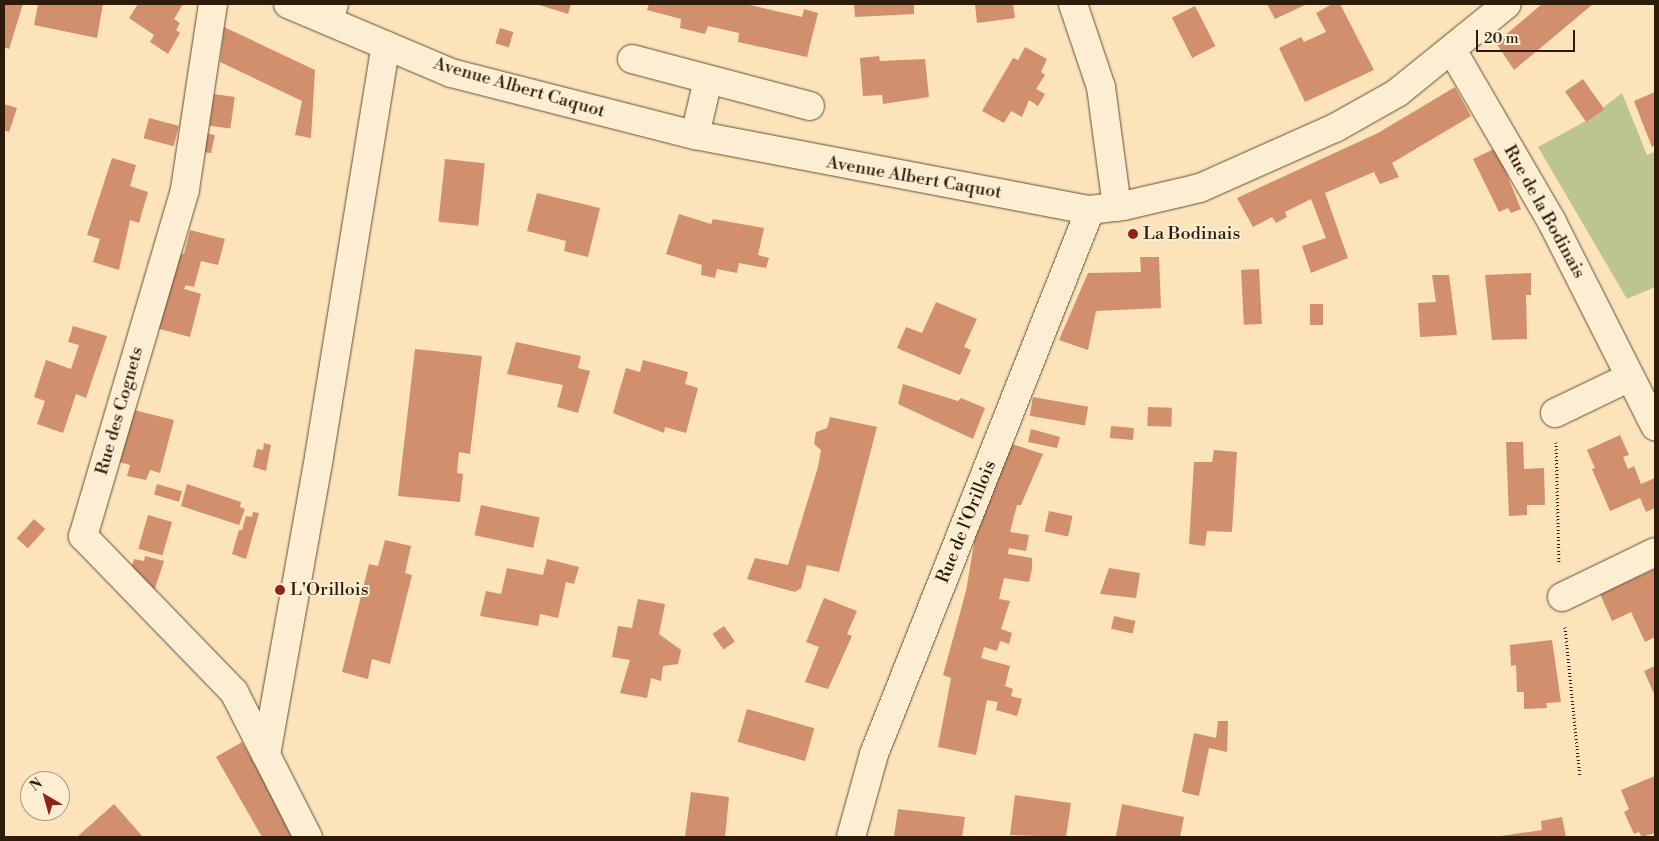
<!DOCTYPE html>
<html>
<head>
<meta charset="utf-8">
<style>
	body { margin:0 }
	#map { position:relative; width:1659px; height:841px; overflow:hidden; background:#fce3ba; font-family:"Libre Bodoni",serif }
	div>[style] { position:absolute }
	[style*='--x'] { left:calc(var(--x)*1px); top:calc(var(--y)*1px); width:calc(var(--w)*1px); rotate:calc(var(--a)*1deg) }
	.green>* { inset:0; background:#bcc492 }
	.building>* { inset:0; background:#d28f6d; transform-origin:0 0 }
	.path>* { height:3px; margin-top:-1.5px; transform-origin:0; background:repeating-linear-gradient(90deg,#2d1c09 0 1px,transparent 0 3.5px) }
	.roads { filter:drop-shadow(0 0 1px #614e35) drop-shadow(0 0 1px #614e35) }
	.street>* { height:28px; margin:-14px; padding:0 14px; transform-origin:14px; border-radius:14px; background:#fdedd2 }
	.secondary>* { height:28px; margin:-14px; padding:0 14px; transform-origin:14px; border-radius:14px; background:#fdedd2 }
	.dots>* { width:14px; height:14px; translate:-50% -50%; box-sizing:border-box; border:2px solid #fdedd2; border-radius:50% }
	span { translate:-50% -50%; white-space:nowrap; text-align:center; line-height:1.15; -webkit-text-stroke:4px #fdedd2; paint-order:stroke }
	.street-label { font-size:18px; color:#2d1c09 }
	.poi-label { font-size:18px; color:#2d1c09 }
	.left { translate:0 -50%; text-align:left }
	.frame { position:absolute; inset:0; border:5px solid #2d1c09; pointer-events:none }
	.north { position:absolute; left:20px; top:771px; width:50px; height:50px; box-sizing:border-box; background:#fdedd2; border:1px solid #aa9982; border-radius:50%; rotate:322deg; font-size:14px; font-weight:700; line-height:20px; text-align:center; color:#2d1c09 }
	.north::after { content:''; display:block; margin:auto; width:18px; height:22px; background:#8f2418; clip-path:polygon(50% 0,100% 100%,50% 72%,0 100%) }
	.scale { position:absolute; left:1476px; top:30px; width:99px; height:22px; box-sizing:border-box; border:2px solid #2d1c09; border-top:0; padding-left:6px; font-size:15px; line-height:18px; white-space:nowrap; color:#2d1c09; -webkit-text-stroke:4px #fdedd2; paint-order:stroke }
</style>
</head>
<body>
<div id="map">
	<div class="green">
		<i style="clip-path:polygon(1622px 93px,1647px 155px,1655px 152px,1655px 287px,1627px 299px,1538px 147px,1586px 121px)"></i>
	</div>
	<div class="building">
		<i style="clip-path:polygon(4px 4px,23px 4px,9px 49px,4px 47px)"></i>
		<i style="clip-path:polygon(38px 4px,103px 4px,97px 38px,34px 25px)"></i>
		<i style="clip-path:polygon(138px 4px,183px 4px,174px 19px,180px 23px,176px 30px,180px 33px,168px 54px,150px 42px,154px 35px,129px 18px)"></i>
		<i style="clip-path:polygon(536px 4px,571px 4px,568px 14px)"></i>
		<i style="clip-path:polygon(649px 4px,746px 4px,802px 17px,804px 9px,818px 13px,807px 57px,738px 42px,739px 33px,708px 26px,705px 34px,680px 28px,681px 19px,647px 10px)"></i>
		<i style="clip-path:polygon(854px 4px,914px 4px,914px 14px,855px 17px)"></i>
		<i style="clip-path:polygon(975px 4px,1013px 4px,1015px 18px,977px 23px)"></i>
		<i style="clip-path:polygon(1267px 4px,1307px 4px,1275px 19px)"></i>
		<i style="clip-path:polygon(1332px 4px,1340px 4px,1374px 70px,1305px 102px,1279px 48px,1301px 37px,1304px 42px,1326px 32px,1316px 13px)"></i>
		<i style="clip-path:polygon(1542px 4px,1593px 4px,1514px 70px,1496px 43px)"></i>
		<i style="left:1195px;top:6px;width:45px;height:26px;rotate:63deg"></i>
		<i style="clip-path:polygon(224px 27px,315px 70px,311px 138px,295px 135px,302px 101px,220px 62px)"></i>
		<i style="left:500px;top:28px;width:14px;height:16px;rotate:17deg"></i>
		<i style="clip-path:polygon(1025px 47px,1047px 59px,1041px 72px,1045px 75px,1036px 89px,1045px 94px,1038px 106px,1029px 100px,1022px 117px,1011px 111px,1004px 123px,982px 111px,1013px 58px,1018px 60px)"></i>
		<i style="clip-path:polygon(879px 56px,880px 61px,925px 59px,929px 97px,883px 104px,882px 95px,863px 96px,860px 58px)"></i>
		<i style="left:1583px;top:79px;width:37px;height:22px;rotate:55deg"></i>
		<i style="clip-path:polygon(1455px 87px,1471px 116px,1392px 163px,1399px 177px,1380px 184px,1374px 172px,1325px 193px,1348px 258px,1311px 273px,1302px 246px,1326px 238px,1311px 199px,1285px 212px,1287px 217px,1276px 223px,1272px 217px,1253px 227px,1237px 198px,1378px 133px)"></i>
		<i style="clip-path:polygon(1655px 92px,1655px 145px,1652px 147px,1634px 101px)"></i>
		<i style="left:214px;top:94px;width:21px;height:32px;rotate:8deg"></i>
		<i style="clip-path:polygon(4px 104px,17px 108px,9px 132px,4px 130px)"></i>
		<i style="left:149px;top:118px;width:31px;height:21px;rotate:15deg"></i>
		<i style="clip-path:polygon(205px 133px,215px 135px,211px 153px,202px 152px)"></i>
		<i style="clip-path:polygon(1496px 148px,1521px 209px,1511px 213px,1508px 208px,1499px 212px,1473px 159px)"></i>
		<i style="clip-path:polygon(112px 158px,136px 165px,130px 186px,148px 192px,139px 223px,130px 220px,119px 270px,93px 262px,100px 239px,87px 235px)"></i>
		<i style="left:445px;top:159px;width:40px;height:63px;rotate:6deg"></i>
		<i style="clip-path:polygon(537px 193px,600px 208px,588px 257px,564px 251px,566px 241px,527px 231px)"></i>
		<i style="clip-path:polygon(679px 214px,711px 224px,713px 219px,764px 228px,758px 255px,769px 258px,766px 268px,739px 263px,737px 273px,717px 269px,715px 278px,701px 275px,702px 265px,666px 254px)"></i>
		<i style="clip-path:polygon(190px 230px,225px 239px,218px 265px,201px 261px,194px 287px,186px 285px,184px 289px,201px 294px,190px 337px,156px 328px,177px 253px,184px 254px)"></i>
		<i style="clip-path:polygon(1140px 257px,1159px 257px,1161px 308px,1096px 311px,1088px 350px,1059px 340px,1088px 273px,1141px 272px)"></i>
		<i style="left:1259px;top:269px;width:55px;height:18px;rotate:87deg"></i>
		<i style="clip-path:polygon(1531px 273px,1531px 295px,1526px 295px,1527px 339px,1492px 340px,1485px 275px)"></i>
		<i style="clip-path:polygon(1432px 275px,1449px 275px,1457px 335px,1420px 337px,1418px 303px,1436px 302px)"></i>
		<i style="clip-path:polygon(936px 302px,977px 319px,964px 347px,971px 350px,960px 375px,897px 348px,906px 327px,922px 333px)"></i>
		<i style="left:1310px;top:304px;width:13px;height:21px"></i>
		<i style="clip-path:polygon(73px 326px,107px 336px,86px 398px,76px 394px,63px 433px,37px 424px,45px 401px,34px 397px,46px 360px,71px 369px,79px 345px,68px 342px)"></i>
		<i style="clip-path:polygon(516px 342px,581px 356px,578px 368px,590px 371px,578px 413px,557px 407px,563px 385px,507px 374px)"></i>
		<i style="clip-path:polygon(415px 349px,482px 356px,470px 454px,459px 452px,457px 473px,463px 474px,460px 502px,398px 496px)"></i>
		<i style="clip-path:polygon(643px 360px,688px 372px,685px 384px,698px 388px,686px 433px,665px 427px,664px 433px,613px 413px,626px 368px,640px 372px)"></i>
		<i style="clip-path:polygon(903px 384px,958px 401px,961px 398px,985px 408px,973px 439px,898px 404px)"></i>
		<i style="left:1033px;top:397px;width:56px;height:19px;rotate:10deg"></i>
		<i style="left:1148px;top:407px;width:24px;height:19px;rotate:2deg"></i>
		<i style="clip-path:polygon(130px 409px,174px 420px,160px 473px,150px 470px,146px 480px,127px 476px,130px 465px,115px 461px)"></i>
		<i style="clip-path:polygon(830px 417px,877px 427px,839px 572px,807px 565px,801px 588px,795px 592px,747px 579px,755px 558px,788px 565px,818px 467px,821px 450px,814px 444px,816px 432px,827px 428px)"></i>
		<i style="left:1111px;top:426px;width:23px;height:12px;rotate:5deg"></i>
		<i style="clip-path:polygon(1031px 429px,1060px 437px,1057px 448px,1028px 442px)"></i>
		<i style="clip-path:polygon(1620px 435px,1629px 455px,1623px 457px,1628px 469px,1634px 466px,1641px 484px,1655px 478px,1655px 508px,1646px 512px,1640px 498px,1610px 511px,1592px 469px,1595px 468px,1587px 450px)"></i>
		<i style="clip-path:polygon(1506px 442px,1523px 442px,1524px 469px,1544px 468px,1545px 505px,1527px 505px,1527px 515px,1509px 516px)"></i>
		<i style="clip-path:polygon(264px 443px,271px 445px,266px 471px,253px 467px,257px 449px,263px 450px)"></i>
		<i style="clip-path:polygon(1012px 444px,1043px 454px,1021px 505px,1017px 505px,1010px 532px,1029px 535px,1026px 551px,1009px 548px,1008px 554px,1032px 558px,1032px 569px,1029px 582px,1004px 578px,999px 599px,1010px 601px,1001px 629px,1012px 633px,1009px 644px,1000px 641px,997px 651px,984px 647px,981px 658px,1010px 666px,1005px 686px,1013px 689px,1011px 696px,1022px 699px,1017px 716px,996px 710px,998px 702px,987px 700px,976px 755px,938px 747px,951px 678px,943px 675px,966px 591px,977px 526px)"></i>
		<i style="clip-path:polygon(1214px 450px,1237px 452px,1232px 532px,1207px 531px,1205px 546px,1189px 544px,1194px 462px,1212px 462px)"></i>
		<i style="left:157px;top:484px;width:26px;height:11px;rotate:16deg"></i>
		<i style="clip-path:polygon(187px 484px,241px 502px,240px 507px,245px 509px,239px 525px,181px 506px)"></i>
		<i style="left:481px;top:505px;width:60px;height:31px;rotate:12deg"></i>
		<i style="left:1049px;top:511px;width:24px;height:21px;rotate:12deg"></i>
		<i style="clip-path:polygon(253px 512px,259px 513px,246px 559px,232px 554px,239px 530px,242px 530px,246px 516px,252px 517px)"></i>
		<i style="left:148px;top:515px;width:25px;height:35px;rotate:16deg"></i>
		<i style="left:34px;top:519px;width:15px;height:26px;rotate:42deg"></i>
		<i style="clip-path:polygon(385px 540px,411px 546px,405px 573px,412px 575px,390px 664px,372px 659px,368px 679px,342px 672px,369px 564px,378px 566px)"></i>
		<i style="clip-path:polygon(145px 556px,164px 561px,153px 594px,130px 572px,134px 559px,144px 561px)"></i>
		<i style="clip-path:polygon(547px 559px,579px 567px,574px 584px,566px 582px,558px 618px,540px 614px,538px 626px,480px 616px,486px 591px,501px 594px,507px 568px,543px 575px)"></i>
		<i style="clip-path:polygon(1109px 568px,1140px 573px,1136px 598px,1100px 594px)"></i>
		<i style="clip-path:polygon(1655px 569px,1655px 637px,1645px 642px,1631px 612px,1612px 621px,1600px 594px)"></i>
		<i style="clip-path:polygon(824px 598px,857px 611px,847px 634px,852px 636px,828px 689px,805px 682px,819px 647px,806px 642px)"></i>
		<i style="clip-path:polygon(638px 599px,665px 604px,659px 634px,681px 650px,678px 664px,663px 666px,661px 681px,651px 678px,647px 698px,620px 693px,630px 660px,612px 657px,618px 626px,632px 628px)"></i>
		<i style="left:1114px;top:616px;width:22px;height:13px;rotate:13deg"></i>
		<i style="left:724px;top:626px;width:19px;height:14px;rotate:55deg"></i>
		<i style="clip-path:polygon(1552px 640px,1561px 702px,1546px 703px,1547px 708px,1524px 709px,1524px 692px,1517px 692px,1516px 665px,1511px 666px,1510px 645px)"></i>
		<i style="clip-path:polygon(1655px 666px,1655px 696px,1644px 671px)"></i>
		<i style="left:747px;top:709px;width:70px;height:34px;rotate:16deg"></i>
		<i style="clip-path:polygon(1218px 721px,1228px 721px,1227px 752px,1209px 748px,1199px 796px,1182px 792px,1194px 733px,1216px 738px)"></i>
		<i style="clip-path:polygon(242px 742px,290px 825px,296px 837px,262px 837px,216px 757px)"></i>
		<i style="clip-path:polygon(1655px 776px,1655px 833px,1642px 837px,1639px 832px,1634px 834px,1624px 812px,1629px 809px,1621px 790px)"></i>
		<i style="clip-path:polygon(691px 792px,729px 797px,725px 837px,685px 837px)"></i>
		<i style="clip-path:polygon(1015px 795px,1071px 803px,1066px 837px,1010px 835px)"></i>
		<i style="clip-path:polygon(114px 804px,143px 837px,76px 837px,78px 836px)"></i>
		<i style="clip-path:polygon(1122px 804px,1184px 817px,1180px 837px,1116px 836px)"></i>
		<i style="clip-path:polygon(898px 809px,965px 817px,962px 837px,894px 837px)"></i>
		<i style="clip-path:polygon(1562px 817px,1566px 837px,1494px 837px,1542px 830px,1541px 821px)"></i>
	</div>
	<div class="path">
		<i style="--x:1556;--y:442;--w:122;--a:88.6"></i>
		<i style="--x:1565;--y:627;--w:150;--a:84.3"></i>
	</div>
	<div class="roads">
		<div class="street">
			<i style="--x:213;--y:4;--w:188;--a:98.6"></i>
			<i style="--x:185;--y:190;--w:361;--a:106.4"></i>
			<i style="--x:83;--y:536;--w:217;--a:45.9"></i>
			<i style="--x:234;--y:692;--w:163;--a:63"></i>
			<i style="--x:1073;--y:4;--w:88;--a:71.4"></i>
			<i style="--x:1101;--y:87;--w:121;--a:82.4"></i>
			<i style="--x:329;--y:21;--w:18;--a:-74"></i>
			<i style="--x:1452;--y:50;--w:199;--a:59.8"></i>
			<i style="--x:1552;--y:222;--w:229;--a:63.2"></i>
			<i style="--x:632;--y:59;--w:184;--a:14.8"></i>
			<i style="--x:695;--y:135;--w:57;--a:-76.7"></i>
			<i style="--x:1555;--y:413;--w:83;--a:-25.6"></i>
			<i style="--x:1562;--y:597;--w:103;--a:-25.8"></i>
			<i style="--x:266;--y:755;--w:303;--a:-79.9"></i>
			<i style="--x:319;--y:457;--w:417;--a:-80.8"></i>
			<i style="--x:851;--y:837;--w:86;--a:-74.5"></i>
			<i style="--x:874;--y:754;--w:585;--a:-68.34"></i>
		</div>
		<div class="secondary">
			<i style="--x:288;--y:4;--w:177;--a:22.9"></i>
			<i style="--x:451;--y:73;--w:252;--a:14.3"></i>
			<i style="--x:695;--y:135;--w:402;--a:10.8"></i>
			<i style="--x:1090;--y:210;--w:33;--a:-7"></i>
			<i style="--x:1123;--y:206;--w:79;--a:-13.2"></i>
			<i style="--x:1200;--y:188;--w:148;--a:-24"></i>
			<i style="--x:1335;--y:128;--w:71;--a:-29.4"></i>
			<i style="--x:1397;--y:93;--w:141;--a:-39"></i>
		</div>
	</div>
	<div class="dots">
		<i style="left:1133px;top:234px;background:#8f2418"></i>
		<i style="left:280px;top:590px;background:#8f2418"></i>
	</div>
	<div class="street-label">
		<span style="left:519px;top:88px;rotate:16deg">Avenue Albert Caquot</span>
		<span style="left:914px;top:178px;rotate:10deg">Avenue Albert Caquot</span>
		<span style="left:1544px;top:212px;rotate:61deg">Rue de la Bodinais</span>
		<span style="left:120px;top:411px;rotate:-74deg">Rue des Cognets</span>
		<span style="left:967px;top:522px;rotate:-68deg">Rue de l'Orillois</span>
	</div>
	<div class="poi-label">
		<span class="left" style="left:1143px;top:234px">La Bodinais</span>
		<span class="left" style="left:290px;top:590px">L'Orillois</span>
	</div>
	<div class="frame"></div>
	<div class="north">N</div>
	<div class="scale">20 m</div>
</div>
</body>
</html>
